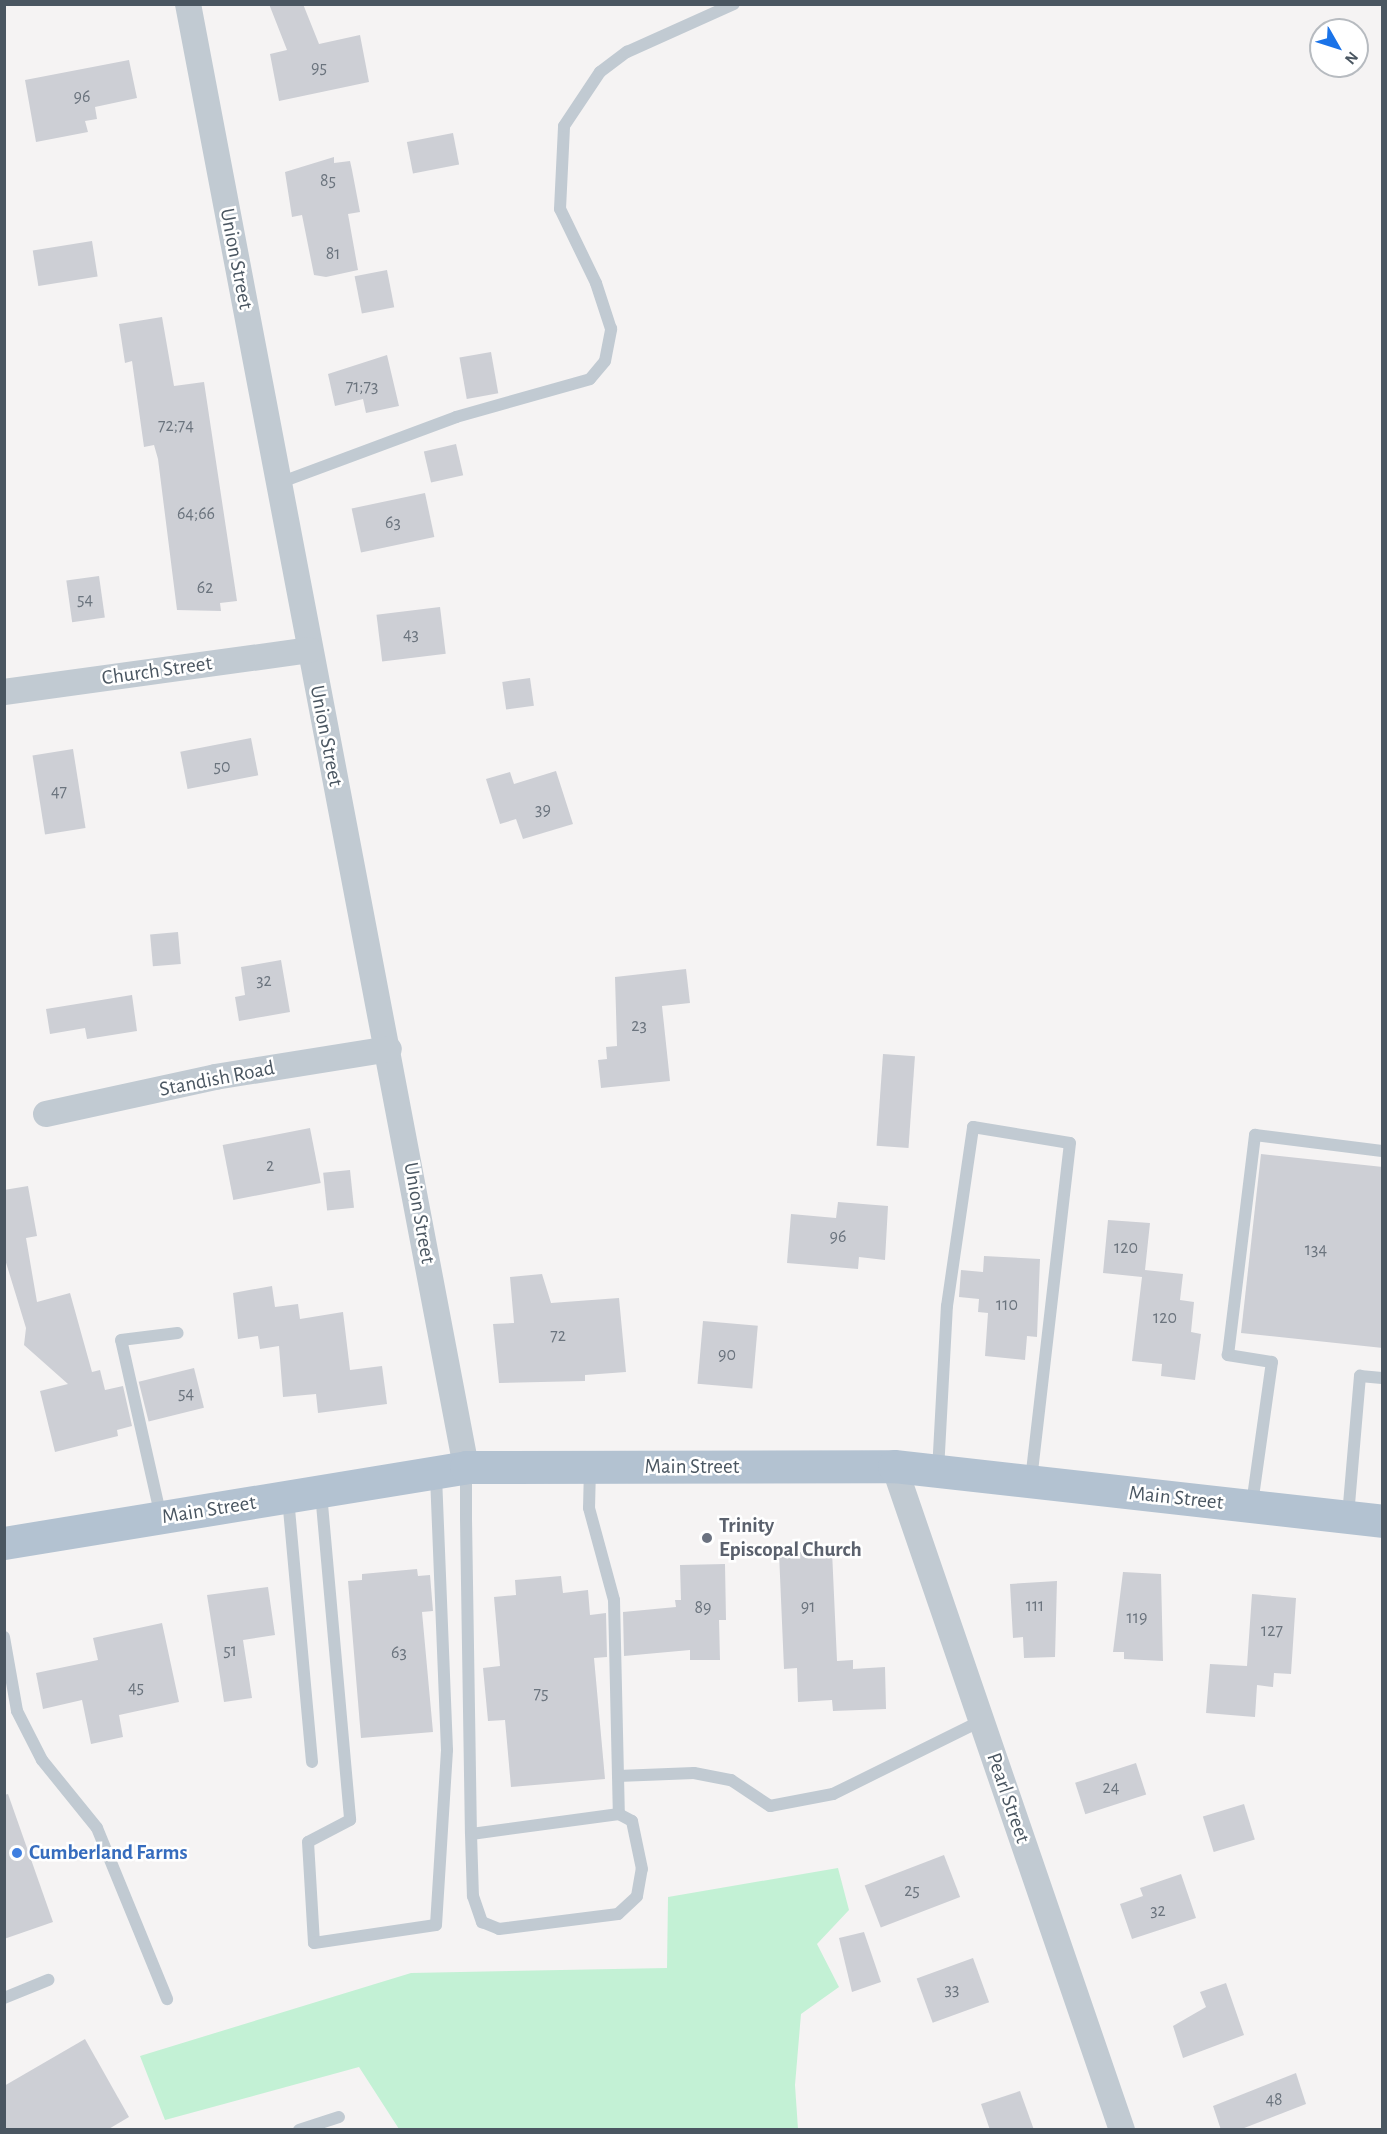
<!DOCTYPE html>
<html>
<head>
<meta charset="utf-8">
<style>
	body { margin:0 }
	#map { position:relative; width:1387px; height:2134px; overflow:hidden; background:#f5f3f3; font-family:"Alegreya Sans",sans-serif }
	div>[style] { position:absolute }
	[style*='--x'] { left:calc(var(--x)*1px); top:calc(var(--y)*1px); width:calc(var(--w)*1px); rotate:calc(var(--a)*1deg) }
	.green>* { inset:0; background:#c3f1d5 }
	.building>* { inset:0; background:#cdcfd5; transform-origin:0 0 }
	.lane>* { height:12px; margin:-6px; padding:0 6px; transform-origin:6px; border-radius:6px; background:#c1cad2 }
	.street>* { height:26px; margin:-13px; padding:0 13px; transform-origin:13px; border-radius:13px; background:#c1cad2 }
	.primary>* { height:33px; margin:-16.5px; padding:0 16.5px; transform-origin:16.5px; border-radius:16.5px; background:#b3c2d1 }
	.dots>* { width:16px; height:16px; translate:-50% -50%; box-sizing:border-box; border:3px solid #fff; border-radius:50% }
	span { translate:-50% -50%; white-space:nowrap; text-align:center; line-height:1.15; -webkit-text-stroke:5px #fff; paint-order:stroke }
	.number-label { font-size:18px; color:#6b747e }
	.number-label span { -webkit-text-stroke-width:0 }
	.street-label { font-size:21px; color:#4a5661 }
	.worship-label { font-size:21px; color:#5b616d; font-weight:700 }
	.left { translate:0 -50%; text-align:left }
	.shop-label { font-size:21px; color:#366cbe; font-weight:700 }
	.frame { position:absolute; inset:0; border:6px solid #4a5661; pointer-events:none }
	.north { position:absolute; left:1309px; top:18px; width:60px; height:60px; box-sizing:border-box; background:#fff; border:2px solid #b7bbc0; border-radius:50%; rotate:129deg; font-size:16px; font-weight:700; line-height:24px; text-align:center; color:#4a5661 }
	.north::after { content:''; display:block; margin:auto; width:21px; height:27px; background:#1a73e8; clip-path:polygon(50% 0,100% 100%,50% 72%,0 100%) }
</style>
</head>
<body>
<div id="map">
	<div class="green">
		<i style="clip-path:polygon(838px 1868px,849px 1910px,817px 1944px,839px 1987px,801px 2014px,795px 2085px,798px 2129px,399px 2129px,359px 2067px,165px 2120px,140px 2056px,411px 1973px,667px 1968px,668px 1897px)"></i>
	</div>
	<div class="building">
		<i style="clip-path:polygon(269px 4px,303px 4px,319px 44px,360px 35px,369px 82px,279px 101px,270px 54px,287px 50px)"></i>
		<i style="clip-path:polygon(129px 60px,137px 98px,95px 107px,97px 119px,85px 121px,88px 132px,36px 142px,25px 80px)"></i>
		<i style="left:453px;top:133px;width:32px;height:47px;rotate:79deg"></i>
		<i style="clip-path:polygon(334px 157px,334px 163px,350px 161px,352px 170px,360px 212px,348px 214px,358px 270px,326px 277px,314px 275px,302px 215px,292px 217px,285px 172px)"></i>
		<i style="left:92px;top:241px;width:36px;height:60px;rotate:81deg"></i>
		<i style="left:387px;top:270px;width:38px;height:33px;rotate:79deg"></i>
		<i style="clip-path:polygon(162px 317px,174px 386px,204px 382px,237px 601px,220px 603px,221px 611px,177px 610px,158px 459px,154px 445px,144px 447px,132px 361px,125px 363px,119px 324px)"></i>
		<i style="left:491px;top:352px;width:42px;height:32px;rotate:80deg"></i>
		<i style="clip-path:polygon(387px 355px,399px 406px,366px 413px,363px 399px,335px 406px,328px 374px)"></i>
		<i style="left:456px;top:444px;width:32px;height:33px;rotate:77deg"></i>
		<i style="left:425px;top:493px;width:45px;height:75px;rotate:78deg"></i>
		<i style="left:99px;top:576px;width:42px;height:33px;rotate:82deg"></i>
		<i style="left:440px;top:607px;width:47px;height:64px;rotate:83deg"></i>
		<i style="left:530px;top:678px;width:28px;height:28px;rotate:82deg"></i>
		<i style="left:251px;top:738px;width:38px;height:72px;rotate:79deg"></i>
		<i style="left:73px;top:749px;width:80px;height:41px;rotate:81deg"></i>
		<i style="clip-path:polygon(556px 771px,573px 824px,523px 839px,516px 819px,500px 824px,486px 779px,510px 772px,514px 784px)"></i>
		<i style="left:178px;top:932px;width:32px;height:28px;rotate:85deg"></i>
		<i style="clip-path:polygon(281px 960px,290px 1012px,239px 1021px,235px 997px,245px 995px,241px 967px)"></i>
		<i style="clip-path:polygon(686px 969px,690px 1003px,662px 1006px,670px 1081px,601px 1088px,598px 1060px,607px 1059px,606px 1047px,617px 1046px,615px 977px)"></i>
		<i style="clip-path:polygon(132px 995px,137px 1031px,87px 1039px,85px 1028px,50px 1034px,46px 1009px)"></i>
		<i style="left:883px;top:1054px;width:32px;height:92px;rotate:4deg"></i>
		<i style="left:310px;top:1128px;width:56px;height:89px;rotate:79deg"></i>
		<i style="clip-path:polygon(1261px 1154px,1383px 1167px,1383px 1348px,1241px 1333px)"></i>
		<i style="left:350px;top:1170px;width:38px;height:27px;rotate:84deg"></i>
		<i style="clip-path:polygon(28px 1186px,37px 1236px,26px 1238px,37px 1302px,70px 1293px,92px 1372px,100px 1370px,105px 1390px,123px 1386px,132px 1426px,117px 1430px,118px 1436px,55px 1452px,40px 1391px,68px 1384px,24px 1345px,26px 1328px,4px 1256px,4px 1190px)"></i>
		<i style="clip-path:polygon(838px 1202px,888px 1206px,885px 1260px,859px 1257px,858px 1269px,787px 1263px,791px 1214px,836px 1218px)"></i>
		<i style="clip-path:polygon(1108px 1220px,1150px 1223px,1145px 1270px,1183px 1274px,1180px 1300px,1194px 1302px,1191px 1332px,1201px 1334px,1195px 1380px,1161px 1376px,1162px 1364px,1132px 1361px,1142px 1277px,1103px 1273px)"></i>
		<i style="clip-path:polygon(984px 1256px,1040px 1259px,1037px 1337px,1027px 1336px,1025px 1360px,985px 1356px,988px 1313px,978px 1312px,979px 1299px,959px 1297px,961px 1270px,983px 1272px)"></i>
		<i style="clip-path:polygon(542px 1274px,551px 1303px,619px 1298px,626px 1372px,585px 1375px,585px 1381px,499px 1383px,493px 1324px,514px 1323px,510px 1277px)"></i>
		<i style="clip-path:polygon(272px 1286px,275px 1307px,298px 1304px,300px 1319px,343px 1312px,350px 1370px,382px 1366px,387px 1404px,318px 1413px,316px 1394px,283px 1397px,279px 1346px,260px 1349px,258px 1336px,238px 1339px,233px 1293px)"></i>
		<i style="left:703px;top:1321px;width:55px;height:63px;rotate:5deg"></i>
		<i style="left:194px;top:1368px;width:41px;height:57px;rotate:76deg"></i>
		<i style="clip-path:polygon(832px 1551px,837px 1661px,853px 1660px,853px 1669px,885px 1667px,886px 1709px,833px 1711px,832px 1700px,798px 1702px,797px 1668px,784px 1669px,779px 1553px)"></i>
		<i style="clip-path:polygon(725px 1564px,726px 1620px,719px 1620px,720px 1660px,690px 1660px,690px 1650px,624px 1656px,623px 1612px,676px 1607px,675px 1600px,681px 1600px,680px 1565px)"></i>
		<i style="clip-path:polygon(417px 1569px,418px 1576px,430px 1575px,433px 1611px,422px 1612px,433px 1732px,361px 1738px,348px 1581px,362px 1580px,362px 1574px)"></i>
		<i style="clip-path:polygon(1123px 1572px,1161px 1574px,1163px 1661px,1124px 1659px,1124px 1652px,1113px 1652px)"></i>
		<i style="clip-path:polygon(561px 1576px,563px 1593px,588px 1590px,590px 1615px,606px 1613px,607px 1657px,594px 1658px,605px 1779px,511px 1787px,505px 1720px,488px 1721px,483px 1668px,500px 1666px,494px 1597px,516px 1595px,515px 1580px)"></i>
		<i style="clip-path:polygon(1057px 1581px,1055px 1657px,1024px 1658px,1023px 1637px,1013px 1638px,1010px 1584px)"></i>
		<i style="clip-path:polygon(268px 1587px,275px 1635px,243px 1640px,252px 1698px,224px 1702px,207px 1595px)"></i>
		<i style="clip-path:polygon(1252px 1594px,1296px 1598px,1291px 1674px,1274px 1673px,1273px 1687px,1257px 1685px,1255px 1717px,1206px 1713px,1210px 1664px,1247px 1666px)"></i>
		<i style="clip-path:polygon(162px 1623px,179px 1702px,119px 1715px,123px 1737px,91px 1744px,82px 1700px,43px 1709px,36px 1673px,98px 1660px,93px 1638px)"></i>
		<i style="left:1136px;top:1763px;width:33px;height:64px;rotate:72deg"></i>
		<i style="clip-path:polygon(8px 1794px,53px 1922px,4px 1939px,4px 1795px)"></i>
		<i style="left:1244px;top:1804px;width:37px;height:43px;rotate:73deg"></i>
		<i style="left:944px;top:1855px;width:45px;height:85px;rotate:69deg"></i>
		<i style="clip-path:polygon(1181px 1874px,1196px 1918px,1132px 1939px,1120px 1904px,1143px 1896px,1140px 1888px)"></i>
		<i style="clip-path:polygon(864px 1932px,881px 1982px,852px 1992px,839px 1938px)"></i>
		<i style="left:973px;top:1958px;width:47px;height:60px;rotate:70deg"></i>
		<i style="clip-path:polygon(1226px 1983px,1244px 2035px,1183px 2058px,1173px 2026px,1206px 2007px,1200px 1992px)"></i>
		<i style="clip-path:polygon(85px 2039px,129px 2117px,107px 2130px,4px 2130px,4px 2086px)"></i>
		<i style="clip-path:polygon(1296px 2073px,1306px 2104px,1239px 2130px,1221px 2130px,1213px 2106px)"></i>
		<i style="clip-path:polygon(1020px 2091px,1034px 2130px,990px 2130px,981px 2104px)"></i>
	</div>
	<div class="lane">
		<i style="--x:279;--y:483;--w:189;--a:-20.4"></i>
		<i style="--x:456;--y:417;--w:139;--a:-15.8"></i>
		<i style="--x:590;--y:379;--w:23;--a:-50"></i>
		<i style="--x:605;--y:361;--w:33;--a:-79"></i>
		<i style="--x:611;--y:329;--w:48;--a:-108.1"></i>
		<i style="--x:596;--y:283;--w:82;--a:-115.9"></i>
		<i style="--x:560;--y:209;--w:83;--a:-87.2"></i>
		<i style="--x:564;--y:126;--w:65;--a:-56.3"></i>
		<i style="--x:600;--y:72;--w:34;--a:-37"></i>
		<i style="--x:627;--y:52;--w:117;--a:-24.2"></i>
		<i style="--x:590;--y:1468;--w:40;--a:91.4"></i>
		<i style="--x:589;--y:1508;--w:95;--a:74.8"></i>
		<i style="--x:614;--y:1600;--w:214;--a:88.7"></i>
		<i style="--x:466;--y:1469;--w:50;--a:90"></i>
		<i style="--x:466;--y:1519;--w:315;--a:89.1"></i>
		<i style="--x:471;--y:1834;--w:62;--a:88.2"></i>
		<i style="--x:473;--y:1896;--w:28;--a:71"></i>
		<i style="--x:482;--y:1922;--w:18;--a:22"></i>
		<i style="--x:499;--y:1929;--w:120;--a:-7.2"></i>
		<i style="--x:618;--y:1914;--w:26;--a:-43"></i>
		<i style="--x:637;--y:1896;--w:27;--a:-80"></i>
		<i style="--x:642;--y:1869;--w:49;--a:-101.8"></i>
		<i style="--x:632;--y:1821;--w:15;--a:-152"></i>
		<i style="--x:619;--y:1814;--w:149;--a:172.3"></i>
		<i style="--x:938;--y:1471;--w:165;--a:-86.9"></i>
		<i style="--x:947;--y:1306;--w:181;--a:-81.7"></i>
		<i style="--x:973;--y:1127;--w:98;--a:9.4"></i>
		<i style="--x:1070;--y:1143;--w:340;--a:96.6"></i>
		<i style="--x:321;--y:1493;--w:328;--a:84.9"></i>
		<i style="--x:350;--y:1820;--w:47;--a:152.4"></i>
		<i style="--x:308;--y:1842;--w:101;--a:86.6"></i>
		<i style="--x:314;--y:1943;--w:123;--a:-8.4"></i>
		<i style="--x:436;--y:1925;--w:175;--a:-86.4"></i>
		<i style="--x:447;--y:1750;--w:277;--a:-92.3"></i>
		<i style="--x:288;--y:1498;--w:265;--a:84.8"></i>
		<i style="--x:1252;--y:1504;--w:143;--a:-82"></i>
		<i style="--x:1272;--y:1362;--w:45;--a:-171"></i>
		<i style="--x:1228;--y:1355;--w:222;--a:-83"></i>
		<i style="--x:1255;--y:1135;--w:128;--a:7.2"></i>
		<i style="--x:1348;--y:1516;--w:141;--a:-85.1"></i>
		<i style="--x:1360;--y:1376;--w:22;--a:5"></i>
		<i style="--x:161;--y:1517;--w:181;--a:-102.7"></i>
		<i style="--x:121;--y:1340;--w:57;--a:-7"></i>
		<i style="--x:4;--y:1637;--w:75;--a:80"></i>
		<i style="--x:17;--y:1711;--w:55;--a:63"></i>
		<i style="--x:42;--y:1760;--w:87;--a:51"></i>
		<i style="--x:97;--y:1828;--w:185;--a:67.7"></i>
		<i style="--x:618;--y:1776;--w:76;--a:-2.3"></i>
		<i style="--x:694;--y:1773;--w:38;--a:11"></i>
		<i style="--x:731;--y:1780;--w:47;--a:33.7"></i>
		<i style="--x:770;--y:1806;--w:64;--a:-10.8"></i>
		<i style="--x:833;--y:1794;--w:165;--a:-26.3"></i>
		<i style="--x:4;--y:1998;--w:48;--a:-22.2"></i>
		<i style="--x:299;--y:2130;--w:42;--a:-18"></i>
	</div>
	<div class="street">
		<i style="--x:188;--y:4;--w:1489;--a:79.24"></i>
		<i style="--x:4;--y:692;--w:308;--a:-7.8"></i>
		<i style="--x:46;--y:1114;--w:173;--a:-12.3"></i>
		<i style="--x:215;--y:1077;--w:176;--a:-9.1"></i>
		<i style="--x:894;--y:1466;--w:702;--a:71.05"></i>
	</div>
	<div class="primary">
		<i style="--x:4;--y:1543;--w:468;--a:-9.3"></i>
		<i style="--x:466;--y:1467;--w:428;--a:-0.1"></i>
		<i style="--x:894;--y:1466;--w:491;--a:6.4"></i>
	</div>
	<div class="dots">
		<i style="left:707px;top:1538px;background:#6b7280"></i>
		<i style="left:17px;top:1853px;background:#3f7fe0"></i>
	</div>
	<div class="number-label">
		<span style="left:319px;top:68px">95</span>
		<span style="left:82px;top:97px">96</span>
		<span style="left:328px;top:181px">85</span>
		<span style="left:333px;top:254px">81</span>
		<span style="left:362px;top:387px">71;73</span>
		<span style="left:176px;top:426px">72;74</span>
		<span style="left:196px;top:514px">64;66</span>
		<span style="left:393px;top:523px">63</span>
		<span style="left:205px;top:588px">62</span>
		<span style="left:85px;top:600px">54</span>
		<span style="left:411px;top:635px">43</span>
		<span style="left:222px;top:767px">50</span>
		<span style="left:59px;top:792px">47</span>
		<span style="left:543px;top:810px">39</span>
		<span style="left:264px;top:981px">32</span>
		<span style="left:639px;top:1026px">23</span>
		<span style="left:270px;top:1166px">2</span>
		<span style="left:838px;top:1237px">96</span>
		<span style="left:1126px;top:1248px">120</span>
		<span style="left:1316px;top:1250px">134</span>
		<span style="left:1007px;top:1305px">110</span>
		<span style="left:1165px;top:1318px">120</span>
		<span style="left:558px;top:1336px">72</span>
		<span style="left:727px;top:1355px">90</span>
		<span style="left:186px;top:1394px">54</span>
		<span style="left:1035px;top:1606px">111</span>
		<span style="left:808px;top:1607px">91</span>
		<span style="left:703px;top:1608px">89</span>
		<span style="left:1137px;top:1618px">119</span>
		<span style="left:1272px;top:1631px">127</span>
		<span style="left:230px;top:1651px">51</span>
		<span style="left:399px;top:1653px">63</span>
		<span style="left:136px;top:1688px">45</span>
		<span style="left:541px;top:1694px">75</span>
		<span style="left:1111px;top:1788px">24</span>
		<span style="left:912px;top:1891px">25</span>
		<span style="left:1158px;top:1911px">32</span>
		<span style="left:952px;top:1990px">33</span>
		<span style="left:1274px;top:2100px">48</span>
	</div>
	<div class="street-label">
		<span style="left:236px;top:259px;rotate:79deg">Union Street</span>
		<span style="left:157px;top:671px;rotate:-8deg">Church Street</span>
		<span style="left:326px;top:736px;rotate:79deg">Union Street</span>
		<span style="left:217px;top:1079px;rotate:-11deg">Standish Road</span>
		<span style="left:419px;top:1213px;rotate:80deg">Union Street</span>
		<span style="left:692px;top:1467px">Main Street</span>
		<span style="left:1176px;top:1498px;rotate:6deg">Main Street</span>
		<span style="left:209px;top:1510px;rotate:-9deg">Main Street</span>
		<span style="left:1008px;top:1798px;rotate:71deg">Pearl Street</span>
	</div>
	<div class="worship-label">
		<span class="left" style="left:719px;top:1538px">Trinity<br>Episcopal Church</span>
	</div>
	<div class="shop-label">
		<span class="left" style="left:29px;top:1853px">Cumberland Farms</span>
	</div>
	<div class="frame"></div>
	<div class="north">N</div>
</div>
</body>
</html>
